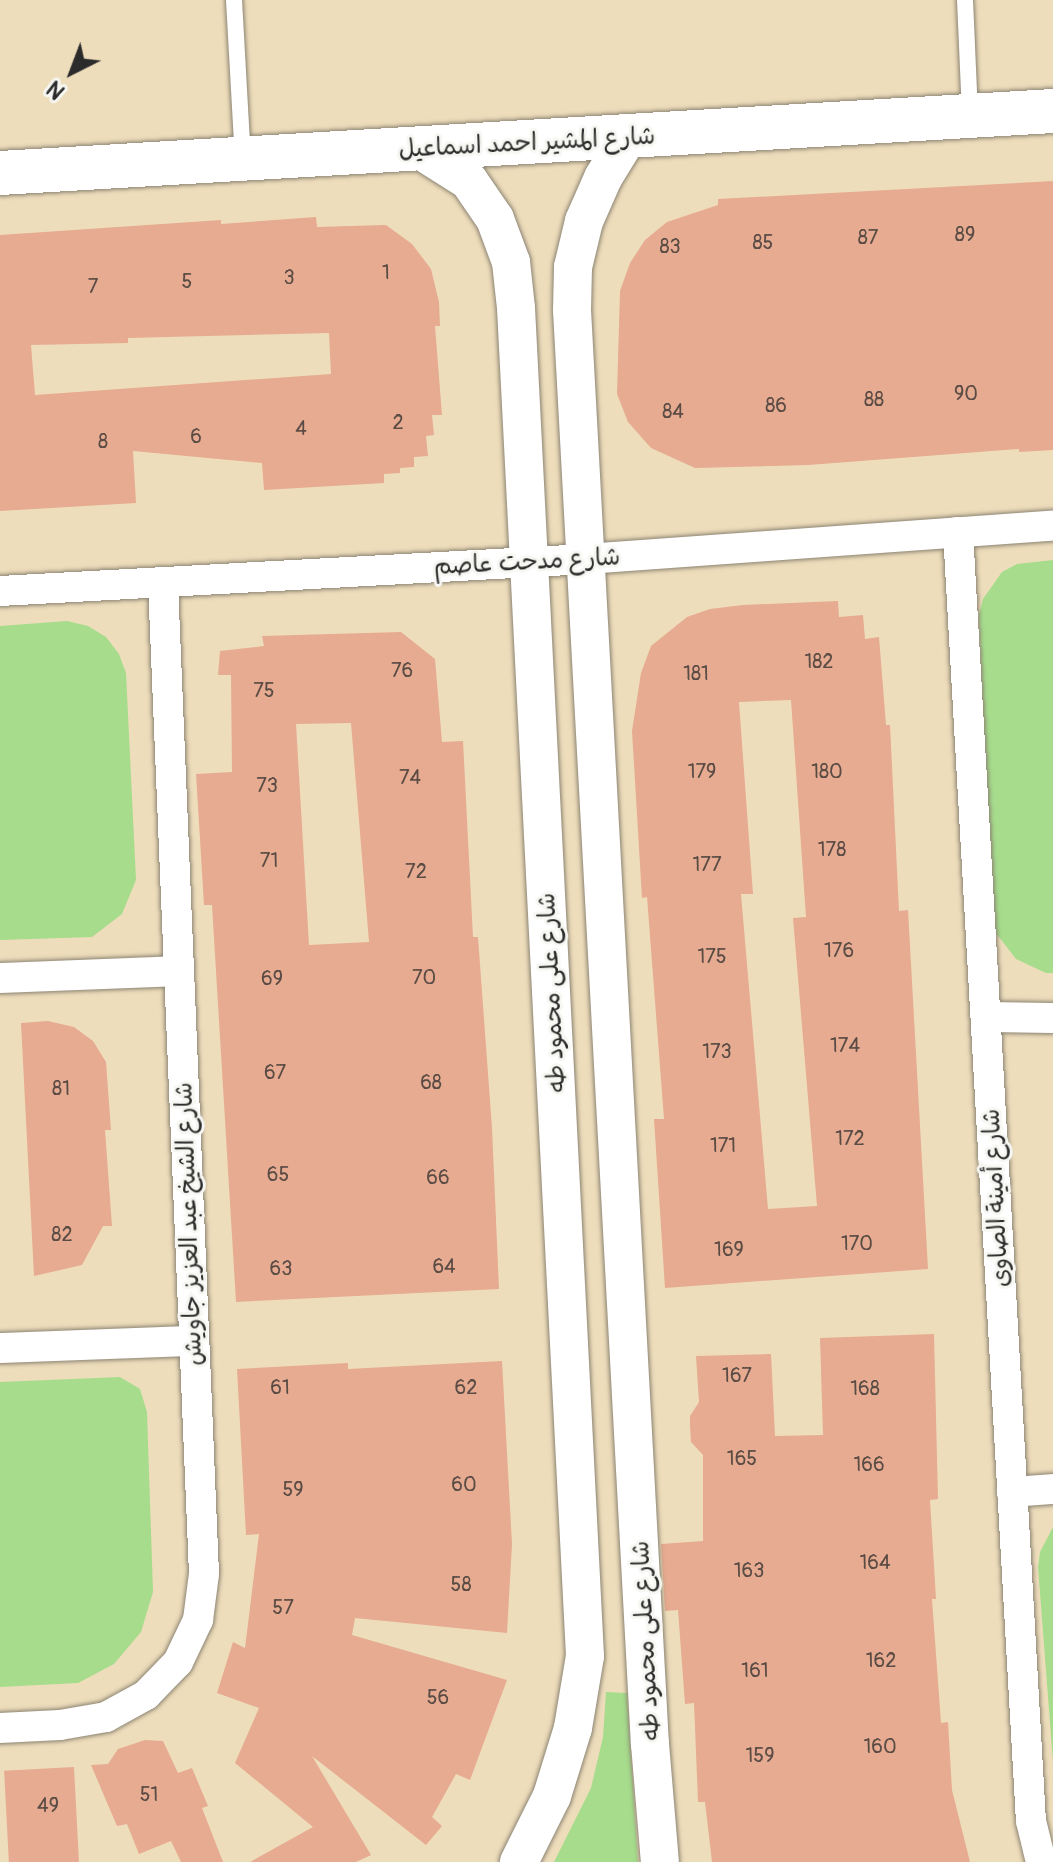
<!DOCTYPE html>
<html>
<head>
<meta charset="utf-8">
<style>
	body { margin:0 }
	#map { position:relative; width:1053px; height:1862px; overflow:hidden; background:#edb; font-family:Pangolin,"Playpen Sans Arabic",sans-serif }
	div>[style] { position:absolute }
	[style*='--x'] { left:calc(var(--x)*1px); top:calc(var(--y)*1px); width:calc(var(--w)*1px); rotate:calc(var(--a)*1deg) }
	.green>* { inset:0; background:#a6dc8c }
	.building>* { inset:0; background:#e6ab90; transform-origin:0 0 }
	.roads { filter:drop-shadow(0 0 2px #8c8473) drop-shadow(0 0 2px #8c8473) }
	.service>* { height:16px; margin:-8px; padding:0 8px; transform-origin:8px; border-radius:8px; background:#fff }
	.minor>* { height:30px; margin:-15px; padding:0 15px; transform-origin:15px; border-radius:15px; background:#fff }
	.tertiary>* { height:38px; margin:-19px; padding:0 19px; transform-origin:19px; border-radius:19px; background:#fff }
	.secondary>* { height:44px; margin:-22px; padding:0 22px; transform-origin:22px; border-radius:22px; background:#fff }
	span { translate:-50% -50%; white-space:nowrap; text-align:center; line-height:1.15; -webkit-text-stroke:6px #f6f6f2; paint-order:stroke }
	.number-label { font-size:20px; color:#5a4b44 }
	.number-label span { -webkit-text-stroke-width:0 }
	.street-label { font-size:24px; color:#2b2b2b }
	.north { position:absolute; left:32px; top:32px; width:80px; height:80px; -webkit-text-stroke:6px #f6f6f2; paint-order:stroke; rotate:222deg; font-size:22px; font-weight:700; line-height:32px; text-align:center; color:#2b2b2b }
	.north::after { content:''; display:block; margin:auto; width:28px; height:36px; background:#2b2b2b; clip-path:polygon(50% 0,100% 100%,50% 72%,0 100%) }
</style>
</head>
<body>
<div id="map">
	<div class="green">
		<i style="clip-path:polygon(1053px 560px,1053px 973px,1046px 973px,1016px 959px,995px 932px,991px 915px,979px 615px,983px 599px,1002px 572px,1017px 564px)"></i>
		<i style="clip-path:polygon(67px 621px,88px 626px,106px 637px,119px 654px,126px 673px,136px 880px,122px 914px,92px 937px,0 940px,0 626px)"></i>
		<i style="clip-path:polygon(120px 1377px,140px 1389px,147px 1412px,153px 1592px,141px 1632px,114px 1664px,78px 1683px,0 1687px,0 1382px)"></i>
		<i style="clip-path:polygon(1053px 1527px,1053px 1762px,1038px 1567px,1040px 1552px)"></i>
		<i style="clip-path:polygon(606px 1692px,627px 1693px,638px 1862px,554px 1862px,591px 1788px,603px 1737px)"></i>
	</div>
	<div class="building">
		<i style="clip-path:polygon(1053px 181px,1053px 450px,1019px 452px,1019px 449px,808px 465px,695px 468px,651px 448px,628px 422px,617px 394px,620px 291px,630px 263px,645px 240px,667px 222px,718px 205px,718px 199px)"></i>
		<i style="clip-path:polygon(evenodd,316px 217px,317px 227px,386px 225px,412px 244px,431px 269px,439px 302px,440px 326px,435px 326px,442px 415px,432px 415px,434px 435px,426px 436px,428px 456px,414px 457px,414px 467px,400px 468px,400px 473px,384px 474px,384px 483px,264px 490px,262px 463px,133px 451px,136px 503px,0 511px,0 235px,221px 220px,221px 224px,316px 217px,329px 333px,331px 374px,35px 395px,31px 345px,128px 343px,128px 338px,329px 333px)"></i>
		<i style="clip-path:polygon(evenodd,838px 601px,839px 617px,863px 615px,865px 639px,879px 637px,886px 725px,890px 725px,899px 911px,908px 910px,928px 1269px,665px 1288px,654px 1119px,664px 1119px,647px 897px,642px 898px,632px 731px,641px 673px,651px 646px,687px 617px,710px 609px,743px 605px,838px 601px,791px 700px,806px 917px,793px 918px,817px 1206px,768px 1209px,741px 894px,753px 894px,739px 702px,791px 700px)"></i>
		<i style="clip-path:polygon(evenodd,401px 632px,435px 659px,442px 742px,463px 741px,473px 937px,478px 937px,492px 1128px,499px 1289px,236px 1302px,212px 905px,204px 905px,196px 774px,232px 772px,231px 675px,218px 675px,220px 651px,264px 646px,262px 636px,401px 632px,351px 723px,369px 942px,309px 945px,296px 724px,351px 723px)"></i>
		<i style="clip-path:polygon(48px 1021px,74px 1027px,93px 1041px,106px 1062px,111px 1130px,105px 1130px,112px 1226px,103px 1226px,82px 1265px,34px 1276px,21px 1023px)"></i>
		<i style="clip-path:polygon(934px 1334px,938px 1499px,930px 1500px,936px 1599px,932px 1599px,941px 1723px,948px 1722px,952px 1790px,970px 1862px,712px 1862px,705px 1802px,698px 1802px,694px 1703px,685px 1704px,678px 1610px,665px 1611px,661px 1544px,703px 1541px,703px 1455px,691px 1442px,690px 1425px,690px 1416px,699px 1402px,696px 1356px,771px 1354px,775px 1436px,823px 1435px,820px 1338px)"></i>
		<i style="clip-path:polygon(502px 1361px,512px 1544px,507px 1633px,355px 1618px,352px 1635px,507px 1680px,470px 1780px,456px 1774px,432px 1817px,442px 1826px,426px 1845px,312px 1756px,371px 1855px,356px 1862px,250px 1862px,313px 1827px,235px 1763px,259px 1708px,217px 1693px,233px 1642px,245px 1648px,259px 1534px,246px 1535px,237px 1369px,348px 1363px,348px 1369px)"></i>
		<i style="clip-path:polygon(145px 1740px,163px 1741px,178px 1773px,192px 1768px,208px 1806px,202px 1808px,223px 1862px,181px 1862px,171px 1841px,139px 1854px,127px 1824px,117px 1826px,91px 1765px,108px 1764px,118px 1749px)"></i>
		<i style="left:74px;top:1767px;width:95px;height:70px;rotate:87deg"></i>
	</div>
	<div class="roads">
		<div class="service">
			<i style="--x:234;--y:0;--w:159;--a:86.8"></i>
			<i style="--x:965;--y:0;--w:114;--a:87.5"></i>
		</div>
		<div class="minor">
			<i style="--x:958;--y:532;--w:1291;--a:86.76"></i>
			<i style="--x:1031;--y:1821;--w:42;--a:76.3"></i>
			<i style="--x:0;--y:591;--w:588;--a:-3.12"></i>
			<i style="--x:587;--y:559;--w:467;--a:-4.1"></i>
			<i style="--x:0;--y:978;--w:179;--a:-2.2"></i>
			<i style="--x:988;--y:1017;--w:65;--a:0.9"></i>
			<i style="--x:0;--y:1348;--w:194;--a:-2.1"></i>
			<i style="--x:1012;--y:1492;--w:41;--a:-4.2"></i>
			<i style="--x:0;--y:1728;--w:60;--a:-2.9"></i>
			<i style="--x:60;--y:1725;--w:47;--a:-9.9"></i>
			<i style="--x:106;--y:1717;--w:46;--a:-28.8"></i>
			<i style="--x:146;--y:1695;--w:46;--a:-45.9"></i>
			<i style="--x:178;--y:1662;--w:47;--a:-64.5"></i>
			<i style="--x:198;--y:1620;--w:46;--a:-82.6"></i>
			<i style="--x:204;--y:1574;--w:993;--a:-92.37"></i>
		</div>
		<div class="tertiary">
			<i style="--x:628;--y:137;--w:48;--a:121.4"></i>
			<i style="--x:603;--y:178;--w:47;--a:113.8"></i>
			<i style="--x:584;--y:221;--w:47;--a:103.4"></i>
			<i style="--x:573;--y:267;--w:43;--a:91.3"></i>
			<i style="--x:572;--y:310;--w:1436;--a:86.89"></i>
			<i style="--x:650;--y:1744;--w:118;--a:85.2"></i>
			<i style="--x:420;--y:150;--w:58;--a:32.3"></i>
			<i style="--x:469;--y:181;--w:46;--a:55.6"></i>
			<i style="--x:495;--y:219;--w:46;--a:69.6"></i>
			<i style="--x:511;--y:262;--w:46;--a:83.8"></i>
			<i style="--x:516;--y:308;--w:1350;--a:87.07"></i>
			<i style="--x:585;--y:1656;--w:73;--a:99.5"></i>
			<i style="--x:573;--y:1728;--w:71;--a:107.2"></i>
			<i style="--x:552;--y:1796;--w:74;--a:116.6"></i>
		</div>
		<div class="secondary">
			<i style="--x:0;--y:173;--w:1055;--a:-3.37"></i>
		</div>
	</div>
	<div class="number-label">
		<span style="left:965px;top:234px">89</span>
		<span style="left:868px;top:237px">87</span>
		<span style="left:763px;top:242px">85</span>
		<span style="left:670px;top:246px">83</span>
		<span style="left:386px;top:272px">1</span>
		<span style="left:289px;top:277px">3</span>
		<span style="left:187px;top:281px">5</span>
		<span style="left:93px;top:286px">7</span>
		<span style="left:966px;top:393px">90</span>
		<span style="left:874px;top:399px">88</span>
		<span style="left:776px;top:405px">86</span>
		<span style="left:673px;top:411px">84</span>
		<span style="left:398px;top:422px">2</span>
		<span style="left:301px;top:428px">4</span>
		<span style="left:196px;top:436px">6</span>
		<span style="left:103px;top:441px">8</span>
		<span style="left:819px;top:661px">182</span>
		<span style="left:402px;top:670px">76</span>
		<span style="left:696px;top:673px">181</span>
		<span style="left:264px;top:690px">75</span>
		<span style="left:702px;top:771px">179</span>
		<span style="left:827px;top:771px">180</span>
		<span style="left:410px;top:777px">74</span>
		<span style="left:267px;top:785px">73</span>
		<span style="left:832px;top:849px">178</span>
		<span style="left:269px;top:860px">71</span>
		<span style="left:707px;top:864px">177</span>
		<span style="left:416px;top:871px">72</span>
		<span style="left:839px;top:950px">176</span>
		<span style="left:712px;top:956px">175</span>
		<span style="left:424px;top:977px">70</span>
		<span style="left:272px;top:978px">69</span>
		<span style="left:845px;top:1045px">174</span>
		<span style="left:717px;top:1051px">173</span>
		<span style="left:275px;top:1072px">67</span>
		<span style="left:431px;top:1082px">68</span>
		<span style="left:61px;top:1088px">81</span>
		<span style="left:850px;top:1138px">172</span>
		<span style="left:723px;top:1145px">171</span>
		<span style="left:278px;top:1174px">65</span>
		<span style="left:438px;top:1177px">66</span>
		<span style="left:62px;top:1234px">82</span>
		<span style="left:857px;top:1243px">170</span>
		<span style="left:729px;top:1249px">169</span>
		<span style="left:444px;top:1266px">64</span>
		<span style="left:281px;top:1268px">63</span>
		<span style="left:737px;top:1375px">167</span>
		<span style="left:280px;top:1387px">61</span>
		<span style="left:466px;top:1387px">62</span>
		<span style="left:865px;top:1388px">168</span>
		<span style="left:742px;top:1458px">165</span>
		<span style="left:869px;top:1464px">166</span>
		<span style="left:464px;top:1484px">60</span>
		<span style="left:293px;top:1489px">59</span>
		<span style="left:875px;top:1562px">164</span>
		<span style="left:749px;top:1570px">163</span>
		<span style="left:461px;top:1584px">58</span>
		<span style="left:283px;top:1607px">57</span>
		<span style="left:881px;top:1660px">162</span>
		<span style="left:755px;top:1670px">161</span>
		<span style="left:438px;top:1697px">56</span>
		<span style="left:880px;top:1746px">160</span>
		<span style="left:760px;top:1755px">159</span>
		<span style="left:149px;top:1794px">51</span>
		<span style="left:48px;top:1805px">49</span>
	</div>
	<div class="street-label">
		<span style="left:527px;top:143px;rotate:-3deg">شارع المشير احمد اسماعيل</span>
		<span style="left:527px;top:562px;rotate:-3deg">شارع مدحت عاصم</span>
		<span style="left:552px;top:993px;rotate:-93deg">شارع على محمود طه</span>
		<span style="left:996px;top:1198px;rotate:-93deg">شارع أمينة الصاوى</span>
		<span style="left:189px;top:1224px;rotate:-92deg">شارع الشيخ عبد العزيز جاويش</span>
		<span style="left:646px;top:1641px;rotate:-93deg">شارع على محمود طه</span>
	</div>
	<div class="north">N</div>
</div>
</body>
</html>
